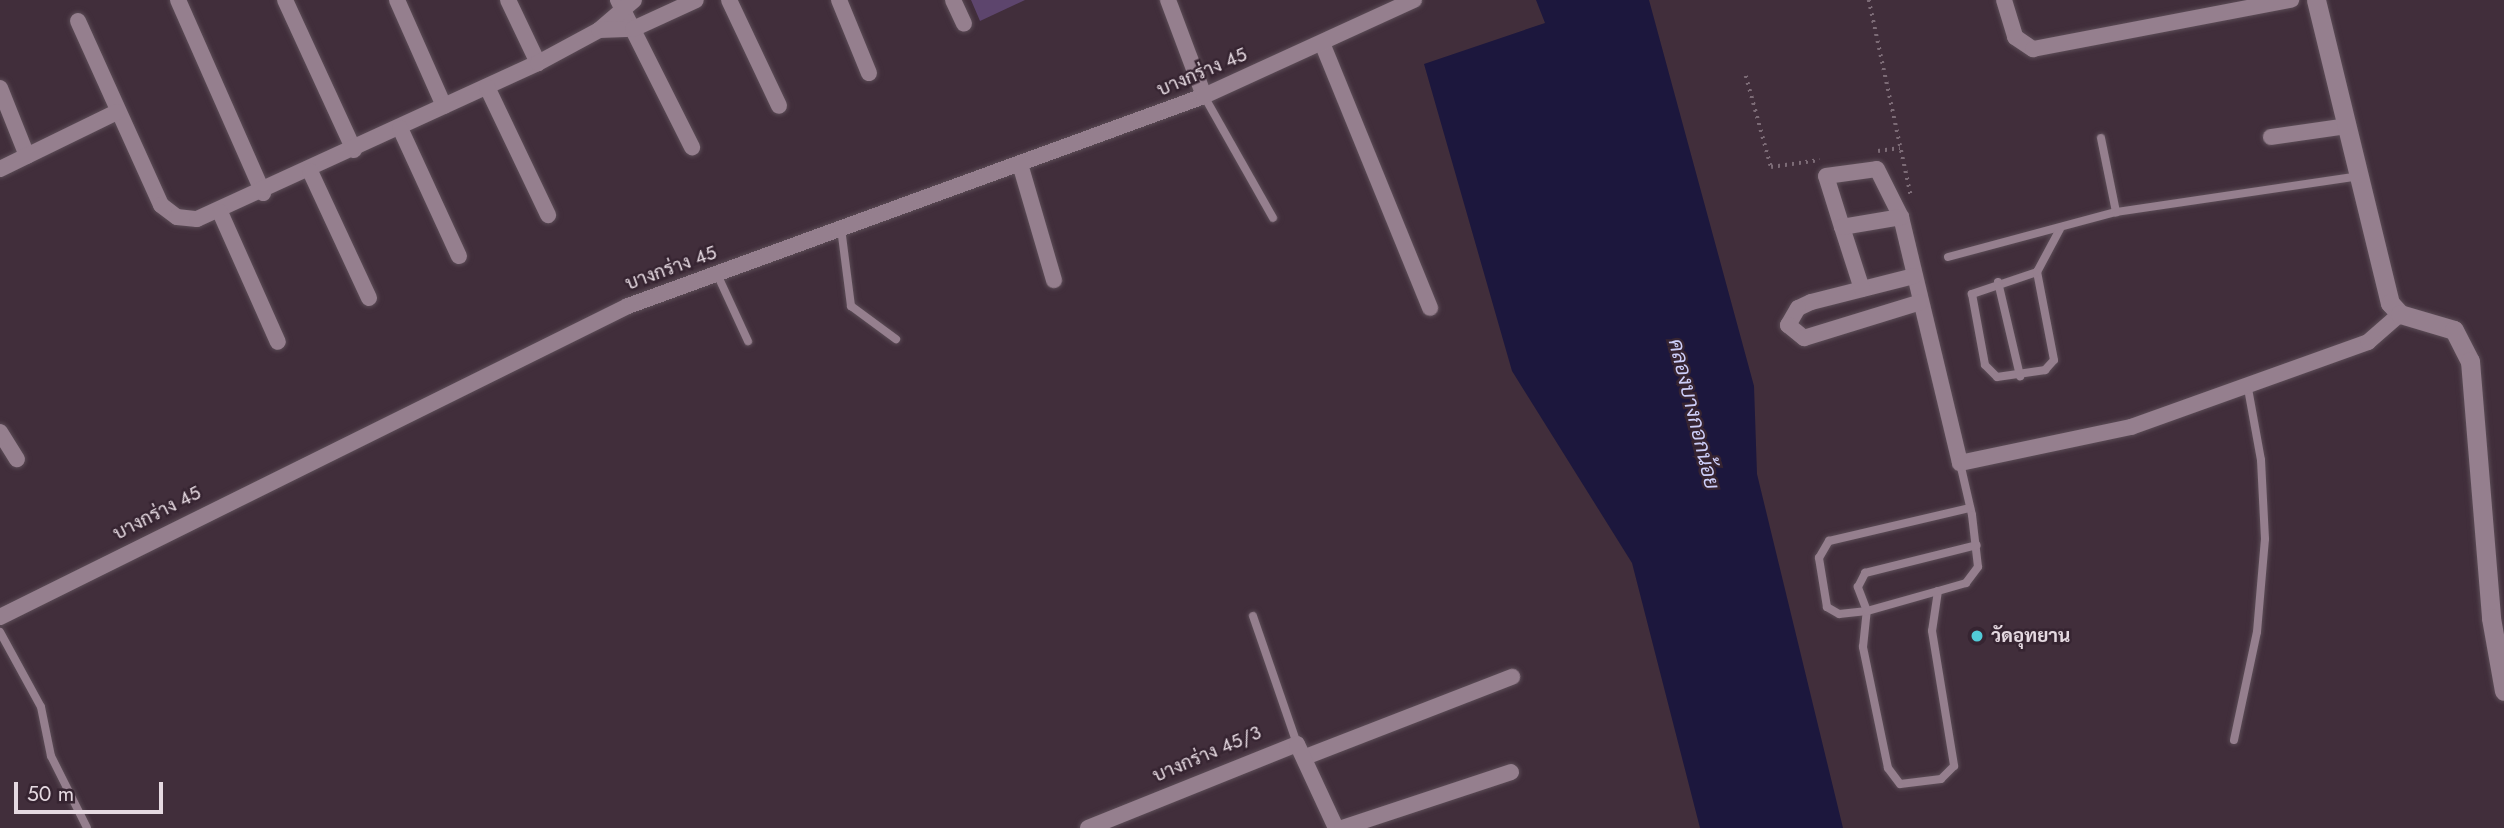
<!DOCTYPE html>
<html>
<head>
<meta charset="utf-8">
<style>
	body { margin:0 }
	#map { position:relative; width:2504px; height:828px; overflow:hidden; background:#412e3b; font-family:Jost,Sarabun,sans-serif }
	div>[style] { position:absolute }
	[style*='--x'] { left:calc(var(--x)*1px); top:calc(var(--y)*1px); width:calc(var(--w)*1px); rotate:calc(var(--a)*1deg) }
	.water>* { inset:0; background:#1c173d }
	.building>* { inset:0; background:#5d456d }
	.path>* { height:3.5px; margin-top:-1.75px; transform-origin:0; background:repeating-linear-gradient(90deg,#7c6b76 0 2px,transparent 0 7px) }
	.roads { filter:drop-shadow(0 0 2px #5c4d57) drop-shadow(0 0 2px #5c4d57) }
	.service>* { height:8px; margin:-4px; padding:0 4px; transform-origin:4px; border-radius:4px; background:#957f8e }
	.minor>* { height:16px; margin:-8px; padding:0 8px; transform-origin:8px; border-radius:8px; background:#957f8e }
	.tertiary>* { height:19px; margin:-9.5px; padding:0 9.5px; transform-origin:9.5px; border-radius:9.5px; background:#957f8e }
	.dots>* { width:19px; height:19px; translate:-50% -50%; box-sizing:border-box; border:4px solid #362431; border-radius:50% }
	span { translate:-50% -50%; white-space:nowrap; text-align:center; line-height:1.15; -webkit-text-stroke:5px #362431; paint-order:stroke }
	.street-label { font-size:19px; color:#e5d9e1 }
	.poi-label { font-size:19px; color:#e5d9e1; font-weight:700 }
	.left { translate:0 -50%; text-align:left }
	.water-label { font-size:21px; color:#cdcef9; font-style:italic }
	.scale { position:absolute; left:14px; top:782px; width:149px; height:32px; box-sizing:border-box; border:4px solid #e5d9e1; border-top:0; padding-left:9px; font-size:21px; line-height:24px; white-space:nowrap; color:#e5d9e1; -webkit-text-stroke:5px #362431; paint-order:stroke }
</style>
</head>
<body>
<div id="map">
	<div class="water">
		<i style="clip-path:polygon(1536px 0,1649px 0,1754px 386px,1757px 474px,1843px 828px,1700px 828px,1632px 563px,1512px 371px,1424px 64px,1545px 23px)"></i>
	</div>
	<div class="building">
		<i style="clip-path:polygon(971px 0,1025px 0,980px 21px)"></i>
	</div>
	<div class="path">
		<i style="--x:1869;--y:0;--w:200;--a:77.9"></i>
		<i style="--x:1746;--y:76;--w:94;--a:74.6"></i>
		<i style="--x:1771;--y:167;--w:49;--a:-8.3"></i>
		<i style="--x:1878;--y:151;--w:22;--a:-8"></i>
	</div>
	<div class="roads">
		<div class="service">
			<i style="--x:1204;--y:96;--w:140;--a:60.5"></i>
			<i style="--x:2101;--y:138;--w:76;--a:78.5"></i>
			<i style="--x:841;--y:228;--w:79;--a:82.7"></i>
			<i style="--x:851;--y:306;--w:56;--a:36.3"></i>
			<i style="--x:1948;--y:257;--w:174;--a:-15"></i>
			<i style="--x:2116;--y:212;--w:246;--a:-8.4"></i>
			<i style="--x:2037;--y:272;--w:69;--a:161.3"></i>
			<i style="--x:1972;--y:294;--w:72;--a:79.6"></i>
			<i style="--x:1985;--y:365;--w:17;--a:45"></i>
			<i style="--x:1997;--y:377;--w:49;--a:-8.3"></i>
			<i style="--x:2045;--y:370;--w:13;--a:-48"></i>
			<i style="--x:2054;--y:360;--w:90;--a:-100.9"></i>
			<i style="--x:2037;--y:272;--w:49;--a:-61.9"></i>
			<i style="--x:717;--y:274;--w:74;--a:65.2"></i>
			<i style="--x:1998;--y:282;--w:97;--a:76.8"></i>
			<i style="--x:1960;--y:463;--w:53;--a:77"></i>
			<i style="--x:1972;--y:515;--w:52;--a:83.4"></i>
			<i style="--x:1978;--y:567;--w:20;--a:127"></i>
			<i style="--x:1966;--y:583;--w:29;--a:164"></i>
			<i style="--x:1938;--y:591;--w:40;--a:98.5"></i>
			<i style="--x:1932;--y:631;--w:137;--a:80.7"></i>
			<i style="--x:1954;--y:766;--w:18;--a:135"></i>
			<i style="--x:1941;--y:779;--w:41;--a:173"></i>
			<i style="--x:1900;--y:784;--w:20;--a:-127"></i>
			<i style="--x:1888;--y:768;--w:124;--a:-101.7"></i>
			<i style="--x:1863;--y:647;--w:36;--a:-84"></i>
			<i style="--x:1867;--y:611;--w:28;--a:174"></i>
			<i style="--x:1839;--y:614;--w:14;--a:-150"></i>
			<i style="--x:1827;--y:607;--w:50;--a:-99.3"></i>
			<i style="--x:1819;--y:558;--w:20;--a:-60"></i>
			<i style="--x:1829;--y:541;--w:145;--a:-13.2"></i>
			<i style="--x:1938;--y:591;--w:74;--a:164.3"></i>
			<i style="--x:1867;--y:611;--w:26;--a:-111"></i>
			<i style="--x:1858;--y:587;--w:16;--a:-63"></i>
			<i style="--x:1865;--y:573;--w:115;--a:-14"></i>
			<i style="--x:1253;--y:616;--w:135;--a:71"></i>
			<i style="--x:0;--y:632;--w:85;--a:61.3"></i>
			<i style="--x:41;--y:707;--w:50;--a:78.5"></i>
			<i style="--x:51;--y:756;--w:80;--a:63.4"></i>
			<i style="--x:2234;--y:740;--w:110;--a:-78"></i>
			<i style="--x:2257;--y:632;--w:93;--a:-85.1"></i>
			<i style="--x:2265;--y:539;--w:79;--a:-92.9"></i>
			<i style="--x:2261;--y:460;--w:78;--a:-100.3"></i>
		</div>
		<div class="minor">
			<i style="--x:178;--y:0;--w:211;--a:66.2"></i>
			<i style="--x:285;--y:0;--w:165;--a:65.3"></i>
			<i style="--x:397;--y:0;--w:116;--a:66.1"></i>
			<i style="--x:508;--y:0;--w:70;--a:64.5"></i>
			<i style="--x:618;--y:0;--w:165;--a:63.3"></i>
			<i style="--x:729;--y:0;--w:117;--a:64.7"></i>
			<i style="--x:839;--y:0;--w:79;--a:67.7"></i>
			<i style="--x:953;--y:0;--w:26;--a:65"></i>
			<i style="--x:1168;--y:0;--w:103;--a:69.4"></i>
			<i style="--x:2004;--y:0;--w:39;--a:73"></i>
			<i style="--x:2015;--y:37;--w:22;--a:34"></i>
			<i style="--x:2033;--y:49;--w:263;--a:-10.8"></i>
			<i style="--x:78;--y:21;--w:202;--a:65.7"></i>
			<i style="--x:161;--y:205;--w:20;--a:37"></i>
			<i style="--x:177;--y:217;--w:20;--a:6"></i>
			<i style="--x:197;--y:219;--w:375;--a:-24.6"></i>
			<i style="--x:538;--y:63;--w:69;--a:-28.4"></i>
			<i style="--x:599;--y:30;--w:46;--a:-40.6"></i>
			<i style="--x:599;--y:30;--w:34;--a:-2"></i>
			<i style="--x:633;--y:29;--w:69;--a:-24.7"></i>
			<i style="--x:1322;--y:43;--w:286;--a:67.8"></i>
			<i style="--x:487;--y:87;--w:142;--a:64.5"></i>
			<i style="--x:0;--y:88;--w:73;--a:68.3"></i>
			<i style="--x:400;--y:128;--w:141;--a:65.3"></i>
			<i style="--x:2271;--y:137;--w:77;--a:-8.2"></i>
			<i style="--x:1020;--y:164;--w:121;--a:73.7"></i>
			<i style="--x:0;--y:169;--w:130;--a:-26"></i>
			<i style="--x:310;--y:171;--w:140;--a:65.1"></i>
			<i style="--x:220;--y:212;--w:142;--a:66"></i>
			<i style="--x:1842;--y:227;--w:53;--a:-107.4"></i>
			<i style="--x:1826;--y:176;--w:51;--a:-7.8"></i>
			<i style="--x:1877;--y:169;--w:54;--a:63.4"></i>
			<i style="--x:1901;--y:217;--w:253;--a:76.5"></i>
			<i style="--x:1960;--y:463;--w:175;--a:-11.9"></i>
			<i style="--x:2131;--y:427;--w:252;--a:-19.7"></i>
			<i style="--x:2368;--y:342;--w:43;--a:-41.2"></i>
			<i style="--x:1914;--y:276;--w:106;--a:165.8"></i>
			<i style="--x:1811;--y:302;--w:14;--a:155"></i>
			<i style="--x:1798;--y:308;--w:20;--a:120"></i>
			<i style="--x:1788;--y:325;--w:21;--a:39"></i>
			<i style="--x:1804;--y:338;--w:122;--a:-17.1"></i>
			<i style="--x:1862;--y:289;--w:65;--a:-107.9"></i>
			<i style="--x:1842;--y:227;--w:60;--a:-9.6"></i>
			<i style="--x:0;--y:432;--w:32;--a:58"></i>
			<i style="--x:0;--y:617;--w:701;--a:-26.35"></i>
			<i style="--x:628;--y:306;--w:613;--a:-20.03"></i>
			<i style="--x:1204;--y:96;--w:231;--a:-24.6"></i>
			<i style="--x:1308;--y:756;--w:219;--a:-21.2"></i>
			<i style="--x:1088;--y:828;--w:225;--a:-21.9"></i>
			<i style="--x:1297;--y:744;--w:93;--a:65.1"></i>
			<i style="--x:1342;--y:828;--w:178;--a:-18.3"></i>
		</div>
		<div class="tertiary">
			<i style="--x:2316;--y:0;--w:312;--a:76.3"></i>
			<i style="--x:2390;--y:303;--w:15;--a:48"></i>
			<i style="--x:2400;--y:314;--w:56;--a:16.5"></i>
			<i style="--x:2454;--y:330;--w:35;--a:63"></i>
			<i style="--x:2470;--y:361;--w:258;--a:85.3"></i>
			<i style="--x:2491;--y:618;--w:74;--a:79.9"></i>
		</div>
	</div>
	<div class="dots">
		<i style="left:1977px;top:636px;background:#52cbd8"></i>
	</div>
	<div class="street-label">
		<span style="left:1202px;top:72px;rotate:-23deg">บางกร่าง 45</span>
		<span style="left:671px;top:268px;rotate:-20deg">บางกร่าง 45</span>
		<span style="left:157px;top:513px;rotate:-27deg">บางกร่าง 45</span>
		<span style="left:1207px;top:754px;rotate:-23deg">บางกร่าง 45/3</span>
	</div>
	<div class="poi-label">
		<span class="left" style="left:1991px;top:636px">วัดอุทยาน</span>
	</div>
	<div class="water-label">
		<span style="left:1694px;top:414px;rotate:76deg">คลองบางกอกน้อย</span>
	</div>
	<div class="scale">50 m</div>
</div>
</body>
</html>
